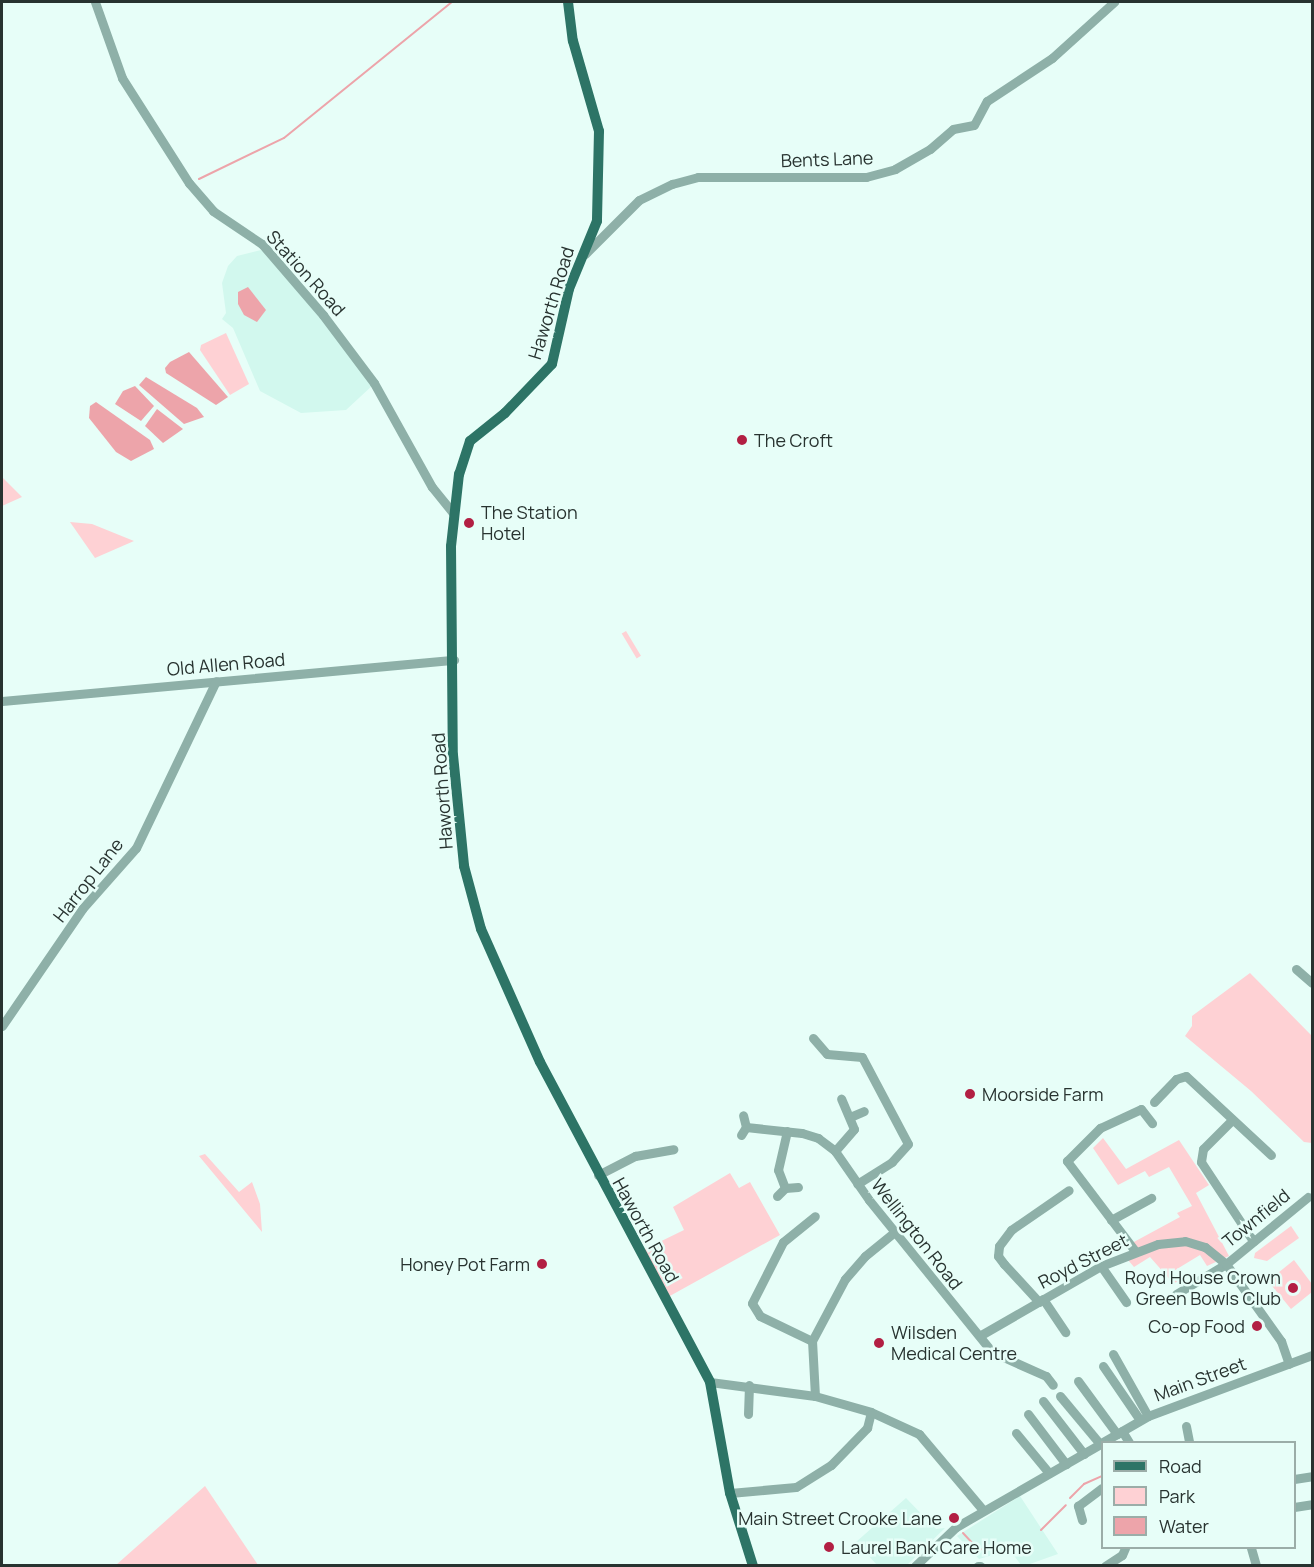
<!DOCTYPE html>
<html>
<head>
<meta charset="utf-8">
<style>
	body { margin:0 }
	#map { position:relative; width:1314px; height:1567px; overflow:hidden; background:#e7fef8; font-family:Manrope,sans-serif }
	div>[style] { position:absolute }
	[style*='--x'] { left:calc(var(--x)*1px); top:calc(var(--y)*1px); width:calc(var(--w)*1px); rotate:calc(var(--a)*1deg) }
	.built>* { inset:0; background:#d2f8ee }
	.green>* { inset:0; background:#fed1d4; transform-origin:0 0 }
	.water>* { inset:0; background:#eda4aa }
	.stream>* { height:2px; margin:-1px; padding:0 1px; transform-origin:1px; border-radius:1px; background:#eda4aa }
	.minor>* { height:9px; margin:-4.5px; padding:0 4.5px; transform-origin:4.5px; border-radius:4.5px; background:#8eb0a8 }
	.major>* { height:10px; margin:-5px; padding:0 5px; transform-origin:5px; border-radius:5px; background:#2d7466 }
	.dots>* { width:16px; height:16px; translate:-50% -50%; box-sizing:border-box; border:3px solid #e7fef8; border-radius:50% }
	span { translate:-50% -50%; white-space:nowrap; text-align:center; line-height:1.15; -webkit-text-stroke:5px #e7fef8; paint-order:stroke }
	.street-label { font-size:18px; color:#283330 }
	.poi-label { font-size:18px; color:#283330 }
	.left { translate:0 -50%; text-align:left }
	.right { translate:-100% -50%; text-align:right }
	.frame { position:absolute; inset:0; border:3px solid #283330; pointer-events:none }
	.legend { position:absolute; left:1101px; top:1441px; width:195px; height:108px; box-sizing:border-box; background:#e7fef8; border:2px solid #9bada8; margin:0; padding:8px 10px; list-style:none; font-size:18px; color:#283330 }
	.legend li { display:flex; align-items:center; gap:12px; height:30px }
	.legend b { width:30px; border:2px solid #9bada8 }
</style>
</head>
<body>
<div id="map">
	<div class="built">
		<i style="clip-path:polygon(261px 250px,270px 255px,373px 385px,346px 410px,301px 413px,260px 391px,233px 328px,222px 319px,226px 313px,222px 283px,228px 266px,237px 256px)"></i>
		<i style="clip-path:polygon(1020px 1496px,1058px 1554px,1027px 1565px,1021px 1565px,1010px 1550px,979px 1559px,957px 1536px)"></i>
		<i style="clip-path:polygon(906px 1498px,936px 1529px,945px 1528px,907px 1565px,877px 1565px,856px 1542px)"></i>
	</div>
	<div class="green">
		<i style="clip-path:polygon(226px 333px,249px 384px,230px 395px,200px 350px,201px 345px)"></i>
		<i style="clip-path:polygon(2px 477px,22px 497px,2px 506px)"></i>
		<i style="clip-path:polygon(70px 522px,92px 524px,134px 541px,95px 558px)"></i>
		<i style="left:626px;top:631px;width:29px;height:5px;rotate:59deg"></i>
		<i style="clip-path:polygon(1250px 973px,1312px 1036px,1312px 1143px,1304px 1142px,1251px 1091px,1185px 1036px,1192px 1026px,1192px 1016px)"></i>
		<i style="clip-path:polygon(1103px 1138px,1126px 1169px,1179px 1140px,1209px 1185px,1196px 1193px,1229px 1256px,1207px 1266px,1200px 1255px,1172px 1272px,1177px 1282px,1173px 1283px,1150px 1257px,1134px 1267px,1128px 1260px,1141px 1256px,1132px 1243px,1180px 1217px,1177px 1213px,1192px 1206px,1169px 1167px,1149px 1177px,1145px 1171px,1118px 1185px,1093px 1148px)"></i>
		<i style="clip-path:polygon(205px 1154px,239px 1192px,252px 1182px,260px 1204px,262px 1232px,199px 1156px)"></i>
		<i style="clip-path:polygon(730px 1173px,739px 1188px,750px 1182px,780px 1235px,668px 1297px,643px 1250px,684px 1230px,673px 1207px)"></i>
		<i style="clip-path:polygon(1291px 1226px,1299px 1238px,1267px 1261px,1254px 1258px,1255px 1253px)"></i>
		<i style="clip-path:polygon(1294px 1260px,1312px 1284px,1312px 1292px,1291px 1309px,1268px 1281px)"></i>
		<i style="clip-path:polygon(205px 1486px,258px 1565px,116px 1565px)"></i>
	</div>
	<div class="water">
		<i style="clip-path:polygon(248px 287px,266px 310px,257px 322px,244px 315px,238px 304px,238px 292px)"></i>
		<i style="clip-path:polygon(189px 352px,228px 397px,216px 405px,166px 373px,165px 368px,170px 362px)"></i>
		<i style="clip-path:polygon(146px 377px,197px 408px,204px 417px,184px 424px,139px 385px)"></i>
		<i style="clip-path:polygon(135px 386px,154px 406px,141px 421px,115px 404px,123px 391px)"></i>
		<i style="clip-path:polygon(96px 402px,150px 440px,154px 449px,131px 461px,116px 452px,89px 418px,90px 406px)"></i>
		<i style="clip-path:polygon(157px 409px,183px 429px,163px 443px,145px 426px)"></i>
	</div>
	<div class="stream">
		<i style="--x:199;--y:179;--w:94;--a:-25.8"></i>
		<i style="--x:284;--y:138;--w:216;--a:-39"></i>
		<i style="--x:1070;--y:1498;--w:20;--a:-45"></i>
		<i style="--x:1084;--y:1484;--w:20;--a:-24"></i>
		<i style="--x:1041;--y:1530;--w:35;--a:-45"></i>
		<i style="--x:963;--y:1533;--w:23;--a:47"></i>
		<i style="--x:979;--y:1550;--w:28;--a:-10"></i>
	</div>
	<div class="minor">
		<i style="--x:95;--y:2;--w:81;--a:70.4"></i>
		<i style="--x:122;--y:78;--w:125;--a:57.5"></i>
		<i style="--x:189;--y:183;--w:37;--a:49"></i>
		<i style="--x:213;--y:211;--w:59;--a:34"></i>
		<i style="--x:262;--y:244;--w:94;--a:49.3"></i>
		<i style="--x:323;--y:315;--w:85;--a:53.1"></i>
		<i style="--x:374;--y:383;--w:119;--a:60.9"></i>
		<i style="--x:432;--y:487;--w:33;--a:51"></i>
		<i style="--x:585;--y:254;--w:76;--a:-45"></i>
		<i style="--x:639;--y:200;--w:37;--a:-26"></i>
		<i style="--x:672;--y:184;--w:27;--a:-15"></i>
		<i style="--x:698;--y:177;--w:168;--a:0"></i>
		<i style="--x:866;--y:177;--w:30;--a:-15"></i>
		<i style="--x:895;--y:169;--w:40;--a:-29.7"></i>
		<i style="--x:930;--y:149;--w:30;--a:-41"></i>
		<i style="--x:953;--y:129;--w:21;--a:-11"></i>
		<i style="--x:974;--y:125;--w:27;--a:-62"></i>
		<i style="--x:987;--y:101;--w:78;--a:-33.5"></i>
		<i style="--x:1052;--y:58;--w:84;--a:-42.1"></i>
		<i style="--x:2;--y:701;--w:454;--a:-5.2"></i>
		<i style="--x:1296;--y:969;--w:21;--a:41"></i>
		<i style="--x:2;--y:1026;--w:142;--a:-55.6"></i>
		<i style="--x:82;--y:909;--w:81;--a:-48.5"></i>
		<i style="--x:136;--y:848;--w:185;--a:-64.4"></i>
		<i style="--x:813;--y:1038;--w:21;--a:49"></i>
		<i style="--x:827;--y:1054;--w:35;--a:5"></i>
		<i style="--x:862;--y:1057;--w:98;--a:62.1"></i>
		<i style="--x:908;--y:1144;--w:24;--a:132"></i>
		<i style="--x:892;--y:1162;--w:41;--a:147.8"></i>
		<i style="--x:1154;--y:1102;--w:32;--a:-46"></i>
		<i style="--x:1176;--y:1079;--w:10;--a:-17"></i>
		<i style="--x:1186;--y:1076;--w:116;--a:42.9"></i>
		<i style="--x:850;--y:1117;--w:15;--a:-23"></i>
		<i style="--x:1232;--y:1120;--w:41;--a:135"></i>
		<i style="--x:1203;--y:1149;--w:13;--a:99"></i>
		<i style="--x:1201;--y:1162;--w:95;--a:56.6"></i>
		<i style="--x:746;--y:1127;--w:56;--a:6.1"></i>
		<i style="--x:802;--y:1133;--w:17;--a:17"></i>
		<i style="--x:818;--y:1138;--w:21;--a:37"></i>
		<i style="--x:835;--y:1151;--w:60;--a:55.2"></i>
		<i style="--x:869;--y:1200;--w:196;--a:51"></i>
		<i style="--x:992;--y:1352;--w:59;--a:24"></i>
		<i style="--x:1046;--y:1376;--w:11;--a:52"></i>
		<i style="--x:741;--y:1135;--w:9;--a:-58"></i>
		<i style="--x:746;--y:1127;--w:12;--a:-104"></i>
		<i style="--x:835;--y:1151;--w:29;--a:-49"></i>
		<i style="--x:854;--y:1129;--w:33;--a:-113"></i>
		<i style="--x:598;--y:1175;--w:42;--a:-27.2"></i>
		<i style="--x:635;--y:1156;--w:39;--a:-10"></i>
		<i style="--x:785;--y:1188;--w:19;--a:-111"></i>
		<i style="--x:778;--y:1170;--w:40;--a:-77"></i>
		<i style="--x:777;--y:1196;--w:11;--a:-45"></i>
		<i style="--x:785;--y:1188;--w:13;--a:-4"></i>
		<i style="--x:1111;--y:1220;--w:46;--a:-28.8"></i>
		<i style="--x:1135;--y:1251;--w:113;--a:-127.1"></i>
		<i style="--x:1067;--y:1161;--w:47;--a:-45"></i>
		<i style="--x:1100;--y:1128;--w:45;--a:-24.9"></i>
		<i style="--x:1141;--y:1109;--w:18;--a:52"></i>
		<i style="--x:1101;--y:1266;--w:44;--a:55.2"></i>
		<i style="--x:1176;--y:1294;--w:58;--a:-31"></i>
		<i style="--x:1226;--y:1264;--w:106;--a:-39.3"></i>
		<i style="--x:1043;--y:1299;--w:40;--a:56"></i>
		<i style="--x:1039;--y:1302;--w:52;--a:-132.6"></i>
		<i style="--x:1004;--y:1264;--w:10;--a:-127"></i>
		<i style="--x:998;--y:1256;--w:10;--a:-84"></i>
		<i style="--x:999;--y:1246;--w:20;--a:-53"></i>
		<i style="--x:1011;--y:1230;--w:70;--a:-34.6"></i>
		<i style="--x:981;--y:1335;--w:138;--a:-29.9"></i>
		<i style="--x:1101;--y:1266;--w:61;--a:-21.1"></i>
		<i style="--x:1158;--y:1244;--w:27;--a:-6"></i>
		<i style="--x:1185;--y:1241;--w:21;--a:17"></i>
		<i style="--x:1205;--y:1247;--w:27;--a:39"></i>
		<i style="--x:1226;--y:1264;--w:95;--a:54.5"></i>
		<i style="--x:1281;--y:1341;--w:24;--a:71"></i>
		<i style="--x:812;--y:1341;--w:58;--a:-154.3"></i>
		<i style="--x:760;--y:1316;--w:15;--a:-122"></i>
		<i style="--x:752;--y:1303;--w:68;--a:-63.1"></i>
		<i style="--x:783;--y:1242;--w:41;--a:-39.1"></i>
		<i style="--x:1113;--y:1354;--w:71;--a:60.6"></i>
		<i style="--x:1103;--y:1366;--w:65;--a:55.6"></i>
		<i style="--x:1078;--y:1381;--w:66;--a:53.7"></i>
		<i style="--x:710;--y:1382;--w:106;--a:7.6"></i>
		<i style="--x:815;--y:1396;--w:58;--a:15.9"></i>
		<i style="--x:871;--y:1412;--w:53;--a:24.6"></i>
		<i style="--x:919;--y:1434;--w:99;--a:49.9"></i>
		<i style="--x:815;--y:1396;--w:55;--a:-93.1"></i>
		<i style="--x:812;--y:1341;--w:70;--a:-62"></i>
		<i style="--x:845;--y:1279;--w:30;--a:-49"></i>
		<i style="--x:865;--y:1256;--w:38;--a:-39"></i>
		<i style="--x:1060;--y:1396;--w:62;--a:50.2"></i>
		<i style="--x:1043;--y:1401;--w:67;--a:52.3"></i>
		<i style="--x:748;--y:1414;--w:29;--a:-88"></i>
		<i style="--x:1028;--y:1414;--w:63;--a:52.8"></i>
		<i style="--x:1186;--y:1426;--w:16;--a:79"></i>
		<i style="--x:1122;--y:1431;--w:13;--a:58"></i>
		<i style="--x:1016;--y:1433;--w:52;--a:50.5"></i>
		<i style="--x:1103;--y:1442;--w:52;--a:-30"></i>
		<i style="--x:1148;--y:1416;--w:175;--a:-20.4"></i>
		<i style="--x:1294;--y:1479;--w:18;--a:-9"></i>
		<i style="--x:730;--y:1493;--w:66;--a:-5.2"></i>
		<i style="--x:796;--y:1487;--w:41;--a:-32.2"></i>
		<i style="--x:831;--y:1465;--w:52;--a:-45.8"></i>
		<i style="--x:867;--y:1428;--w:16;--a:-76"></i>
		<i style="--x:1294;--y:1507;--w:18;--a:-9"></i>
		<i style="--x:1082;--y:1520;--w:15;--a:-106"></i>
		<i style="--x:1078;--y:1506;--w:30;--a:-37"></i>
		<i style="--x:1251;--y:1548;--w:19;--a:74"></i>
		<i style="--x:915;--y:1566;--w:57;--a:-43.6"></i>
		<i style="--x:956;--y:1527;--w:168;--a:-29.9"></i>
		<i style="--x:978;--y:1566;--w:2;--a:0"></i>
		<i style="--x:1105;--y:1566;--w:20;--a:-33"></i>
		<i style="--x:1122;--y:1555;--w:8;--a:-67"></i>
	</div>
	<div class="major">
		<i style="--x:568;--y:2;--w:39;--a:83"></i>
		<i style="--x:573;--y:41;--w:94;--a:73.9"></i>
		<i style="--x:599;--y:131;--w:90;--a:91.3"></i>
		<i style="--x:597;--y:221;--w:74;--a:112.4"></i>
		<i style="--x:569;--y:289;--w:77;--a:102.8"></i>
		<i style="--x:552;--y:364;--w:68;--a:133.8"></i>
		<i style="--x:505;--y:413;--w:45;--a:141.3"></i>
		<i style="--x:470;--y:441;--w:35;--a:108"></i>
		<i style="--x:459;--y:474;--w:72;--a:96.3"></i>
		<i style="--x:451;--y:546;--w:209;--a:89.5"></i>
		<i style="--x:453;--y:755;--w:112;--a:84.3"></i>
		<i style="--x:464;--y:866;--w:65;--a:74.9"></i>
		<i style="--x:481;--y:929;--w:145;--a:66.1"></i>
		<i style="--x:540;--y:1062;--w:362;--a:62"></i>
		<i style="--x:710;--y:1382;--w:113;--a:79.8"></i>
		<i style="--x:730;--y:1493;--w:77;--a:72.5"></i>
	</div>
	<div class="dots">
		<i style="left:742px;top:440px;background:#b21f43"></i>
		<i style="left:469px;top:523px;background:#b21f43"></i>
		<i style="left:970px;top:1094px;background:#b21f43"></i>
		<i style="left:542px;top:1264px;background:#b21f43"></i>
		<i style="left:1293px;top:1288px;background:#b21f43"></i>
		<i style="left:1257px;top:1326px;background:#b21f43"></i>
		<i style="left:879px;top:1343px;background:#b21f43"></i>
		<i style="left:954px;top:1518px;background:#b21f43"></i>
		<i style="left:829px;top:1547px;background:#b21f43"></i>
	</div>
	<div class="street-label">
		<span style="left:827px;top:159px;rotate:-2deg">Bents Lane</span>
		<span style="left:306px;top:273px;rotate:48deg">Station Road</span>
		<span style="left:551px;top:303px;rotate:-73deg">Haworth Road</span>
		<span style="left:226px;top:664px;rotate:-5deg">Old Allen Road</span>
		<span style="left:442px;top:791px;rotate:-94deg">Haworth Road</span>
		<span style="left:88px;top:880px;rotate:-52deg">Harrop Lane</span>
		<span style="left:1256px;top:1218px;rotate:-39deg">Townfield</span>
		<span style="left:646px;top:1230px;rotate:61deg">Haworth Road</span>
		<span style="left:917px;top:1234px;rotate:52deg">Wellington Road</span>
		<span style="left:1083px;top:1261px;rotate:-27deg">Royd Street</span>
		<span style="left:1200px;top:1379px;rotate:-20deg">Main Street</span>
	</div>
	<div class="poi-label">
		<span class="left" style="left:754px;top:440px">The Croft</span>
		<span class="left" style="left:481px;top:523px">The Station<br>Hotel</span>
		<span class="left" style="left:982px;top:1094px">Moorside Farm</span>
		<span class="right" style="left:530px;top:1264px">Honey Pot Farm</span>
		<span class="right" style="left:1281px;top:1288px">Royd House Crown<br>Green Bowls Club</span>
		<span class="right" style="left:1245px;top:1326px">Co-op Food</span>
		<span class="left" style="left:891px;top:1343px">Wilsden<br>Medical Centre</span>
		<span class="right" style="left:942px;top:1518px">Main Street Crooke Lane</span>
		<span class="left" style="left:841px;top:1547px">Laurel Bank Care Home</span>
	</div>
	<div class="frame"></div>
	<ul class="legend">
	<li><b style="height:8px;background:#2d7466"></b>Road</li>
	<li><b style="height:16px;background:#fed1d4"></b>Park</li>
	<li><b style="height:16px;background:#eda4aa"></b>Water</li>
	</ul>
</div>
</body>
</html>
